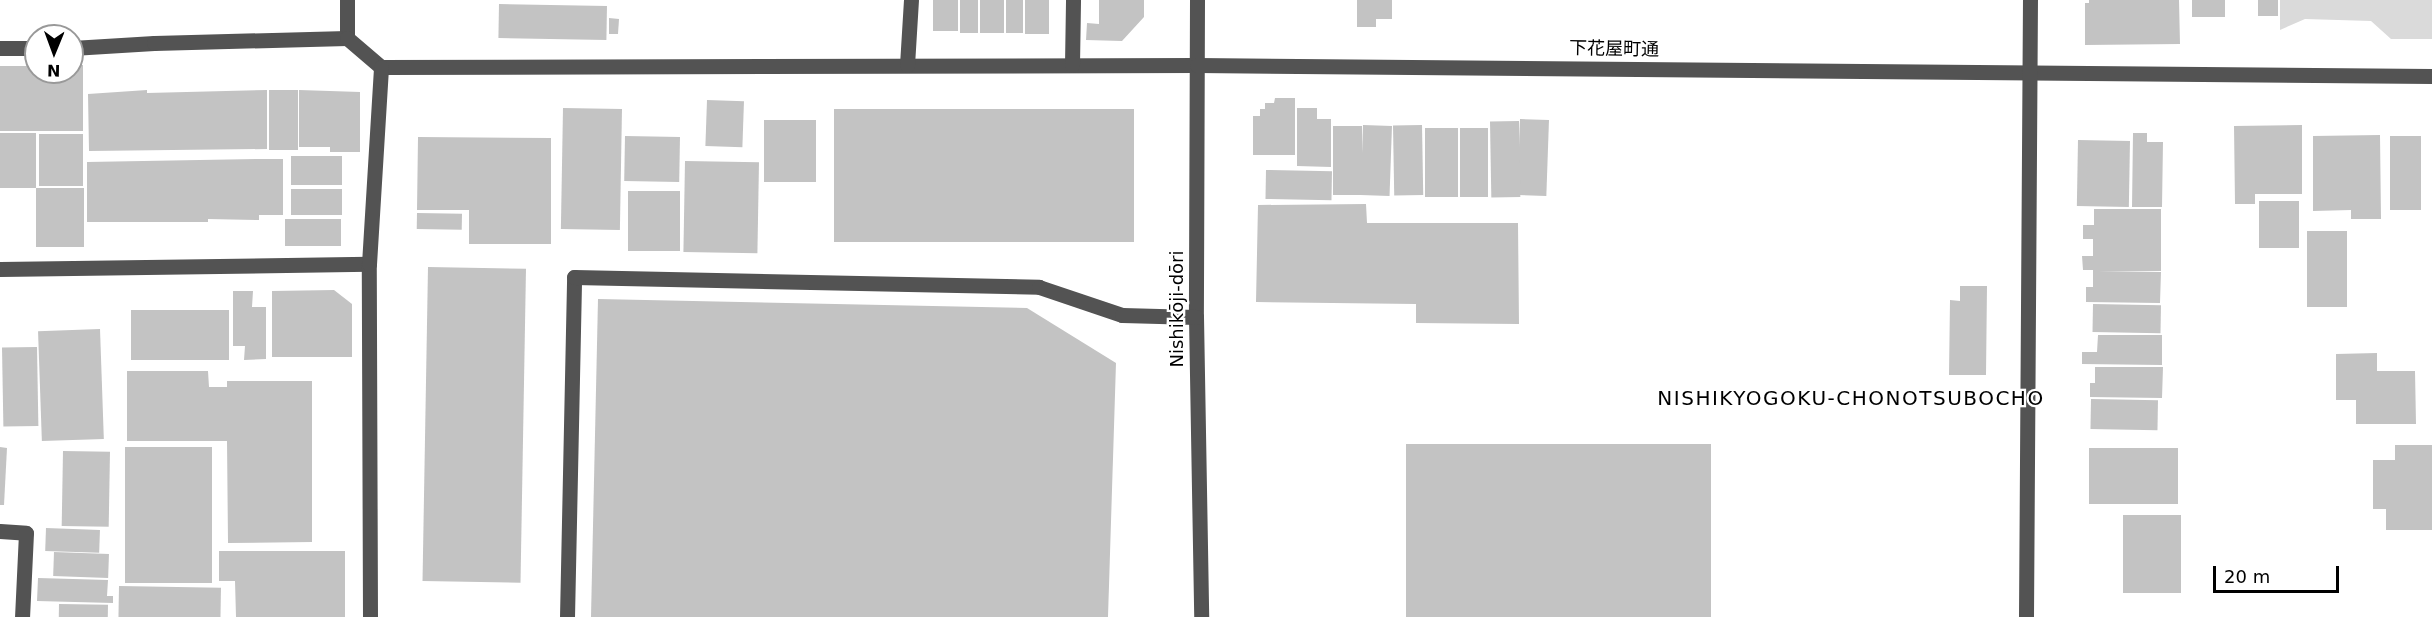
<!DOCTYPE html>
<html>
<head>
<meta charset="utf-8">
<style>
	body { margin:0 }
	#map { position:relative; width:2432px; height:617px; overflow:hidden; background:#fff; font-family:"DejaVu Sans","Noto Sans JP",sans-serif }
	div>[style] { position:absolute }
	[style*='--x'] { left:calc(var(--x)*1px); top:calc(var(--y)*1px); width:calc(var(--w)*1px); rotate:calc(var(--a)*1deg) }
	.green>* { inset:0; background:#dadada }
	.building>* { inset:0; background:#c3c3c3; transform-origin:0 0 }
	.minor>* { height:15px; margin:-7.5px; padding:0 7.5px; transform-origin:7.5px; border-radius:7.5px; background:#535353 }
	span { translate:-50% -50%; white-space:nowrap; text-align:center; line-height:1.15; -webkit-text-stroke:4.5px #fff; paint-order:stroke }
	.street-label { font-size:18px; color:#000 }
	.neighbourhood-label { font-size:20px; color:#000; letter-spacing:1.5px }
	.north { position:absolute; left:24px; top:24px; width:60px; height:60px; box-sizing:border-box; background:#fff; border:2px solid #999; border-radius:50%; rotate:181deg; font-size:16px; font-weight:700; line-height:24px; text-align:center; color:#000 }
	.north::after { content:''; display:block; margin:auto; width:21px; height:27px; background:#000; clip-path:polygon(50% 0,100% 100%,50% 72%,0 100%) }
	.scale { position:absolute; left:2213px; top:566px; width:126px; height:27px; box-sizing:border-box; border:3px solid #000; border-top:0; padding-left:8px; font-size:18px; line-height:21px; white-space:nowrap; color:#000; -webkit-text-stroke:4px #fff; paint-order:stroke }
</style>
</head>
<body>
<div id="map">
	<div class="green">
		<i style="clip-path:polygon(2280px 0,2432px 0,2432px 39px,2391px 39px,2371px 21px,2305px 19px,2280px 30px)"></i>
	</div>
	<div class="building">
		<i style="left:933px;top:0;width:25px;height:31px"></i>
		<i style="left:960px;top:0;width:18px;height:33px"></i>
		<i style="left:980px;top:0;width:24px;height:33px"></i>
		<i style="left:1006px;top:0;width:17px;height:33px"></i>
		<i style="left:1025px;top:0;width:24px;height:34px"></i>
		<i style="clip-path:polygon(1099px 0,1144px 0,1144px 17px,1122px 41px,1086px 40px,1087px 23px,1099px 24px)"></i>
		<i style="clip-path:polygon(1357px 0,1392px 0,1392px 19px,1376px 19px,1376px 27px,1357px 27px)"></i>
		<i style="clip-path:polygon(2089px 0,2179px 0,2180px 44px,2085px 45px,2085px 3px,2089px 3px)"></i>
		<i style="left:2192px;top:0;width:33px;height:17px"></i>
		<i style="left:2258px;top:0;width:20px;height:16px"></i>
		<i style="left:499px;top:4px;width:108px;height:34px;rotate:1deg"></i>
		<i style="clip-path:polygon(609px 18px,619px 19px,618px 34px,609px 34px)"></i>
		<i style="clip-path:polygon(83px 65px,83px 131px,0 131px,0 66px,36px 66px,36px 72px,72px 72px,72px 66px)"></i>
		<i style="clip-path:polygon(147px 90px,147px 93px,267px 90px,267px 149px,89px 151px,88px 94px)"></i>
		<i style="left:298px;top:90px;width:60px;height:29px;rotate:90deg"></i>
		<i style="clip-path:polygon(299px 90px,360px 92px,360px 152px,330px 152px,330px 147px,299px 147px)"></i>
		<i style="clip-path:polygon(1275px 98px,1295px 98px,1295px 155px,1253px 155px,1253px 116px,1260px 116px,1260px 109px,1265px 109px,1265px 103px,1274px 103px)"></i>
		<i style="left:707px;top:100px;width:37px;height:46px;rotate:2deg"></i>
		<i style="left:563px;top:108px;width:59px;height:121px;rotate:1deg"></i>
		<i style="clip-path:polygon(1297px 108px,1317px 108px,1317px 119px,1331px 119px,1331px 167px,1297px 166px)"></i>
		<i style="left:834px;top:109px;width:300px;height:133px"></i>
		<i style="left:1520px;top:119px;width:29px;height:76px;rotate:2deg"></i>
		<i style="left:764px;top:120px;width:52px;height:62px"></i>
		<i style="left:1519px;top:121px;width:76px;height:29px;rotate:89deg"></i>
		<i style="left:1363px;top:125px;width:29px;height:70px;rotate:2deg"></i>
		<i style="left:1422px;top:125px;width:70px;height:29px;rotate:89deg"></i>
		<i style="clip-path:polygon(2302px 125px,2302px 194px,2255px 194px,2255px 204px,2235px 204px,2234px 126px)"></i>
		<i style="left:1333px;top:126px;width:29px;height:69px"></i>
		<i style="left:1425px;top:128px;width:33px;height:69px"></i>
		<i style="left:1460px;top:128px;width:28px;height:69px"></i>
		<i style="left:0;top:133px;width:36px;height:55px"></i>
		<i style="clip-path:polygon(2133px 133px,2147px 133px,2147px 142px,2163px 142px,2162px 207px,2132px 207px)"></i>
		<i style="left:39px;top:134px;width:44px;height:52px"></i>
		<i style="clip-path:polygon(2380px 135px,2381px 219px,2351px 219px,2351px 210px,2313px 211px,2313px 136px)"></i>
		<i style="left:625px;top:136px;width:55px;height:45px;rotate:1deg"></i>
		<i style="left:2390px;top:136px;width:31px;height:74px"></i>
		<i style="clip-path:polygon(418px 137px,551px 138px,551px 244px,469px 244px,469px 210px,417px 210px)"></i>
		<i style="left:2078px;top:140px;width:52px;height:66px;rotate:1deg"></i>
		<i style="left:342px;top:156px;width:29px;height:51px;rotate:90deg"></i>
		<i style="clip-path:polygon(260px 159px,283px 159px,283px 215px,259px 215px,259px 220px,208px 219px,208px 222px,87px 222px,87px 162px)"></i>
		<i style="left:685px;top:161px;width:74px;height:91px;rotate:1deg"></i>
		<i style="left:1266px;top:170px;width:66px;height:29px;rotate:1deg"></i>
		<i style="left:36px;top:188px;width:48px;height:59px"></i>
		<i style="left:291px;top:189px;width:51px;height:26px"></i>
		<i style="left:628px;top:191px;width:52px;height:60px"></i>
		<i style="left:2259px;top:201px;width:40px;height:47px"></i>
		<i style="clip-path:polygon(1366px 204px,1367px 223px,1518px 223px,1519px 324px,1416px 323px,1416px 304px,1256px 302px,1258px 205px)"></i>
		<i style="clip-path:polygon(2094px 209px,2161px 209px,2161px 271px,2098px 271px,2161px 272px,2160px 303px,2086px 302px,2086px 287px,2093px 287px,2093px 270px,2083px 270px,2082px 256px,2093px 256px,2093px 239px,2083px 239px,2083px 225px,2094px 225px)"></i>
		<i style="left:417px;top:213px;width:45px;height:16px;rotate:1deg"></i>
		<i style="left:285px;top:219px;width:56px;height:27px"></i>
		<i style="left:2307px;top:231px;width:40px;height:76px"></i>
		<i style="left:428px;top:267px;width:98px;height:314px;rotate:1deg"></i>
		<i style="clip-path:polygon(1960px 286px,1987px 286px,1986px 375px,1949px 375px,1950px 300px,1960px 301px)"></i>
		<i style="clip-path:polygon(334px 290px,352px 304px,352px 357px,272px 357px,272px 291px)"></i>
		<i style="clip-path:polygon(233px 291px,253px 291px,252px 307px,266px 307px,266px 359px,244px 360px,245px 346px,233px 346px)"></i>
		<i style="clip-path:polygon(598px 299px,1027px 308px,1116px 363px,1108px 617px,591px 617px)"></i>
		<i style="left:2093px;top:304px;width:68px;height:28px;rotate:1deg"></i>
		<i style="left:229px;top:310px;width:50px;height:98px;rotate:90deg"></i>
		<i style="left:100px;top:329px;width:110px;height:62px;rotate:88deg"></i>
		<i style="clip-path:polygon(2098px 335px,2162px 335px,2162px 365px,2082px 364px,2082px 352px,2097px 352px)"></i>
		<i style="left:37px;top:347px;width:79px;height:35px;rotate:89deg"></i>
		<i style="clip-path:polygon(2377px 353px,2377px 371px,2415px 371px,2416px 424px,2356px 424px,2356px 400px,2336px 400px,2336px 354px)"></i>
		<i style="clip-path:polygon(2095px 367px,2163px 367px,2162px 398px,2090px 397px,2090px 383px,2095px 383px)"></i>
		<i style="clip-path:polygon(127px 371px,208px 371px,209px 387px,227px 387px,227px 381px,312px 381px,312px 542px,228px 543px,227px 441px,127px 441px)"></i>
		<i style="left:2091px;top:399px;width:67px;height:30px;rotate:1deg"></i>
		<i style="left:1406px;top:444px;width:305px;height:173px"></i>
		<i style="clip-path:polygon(2395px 445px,2432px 445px,2432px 530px,2386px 530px,2386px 509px,2373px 509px,2373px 460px,2395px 460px)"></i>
		<i style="clip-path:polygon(0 447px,7px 448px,4px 505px,0 505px)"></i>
		<i style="left:212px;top:447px;width:136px;height:87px;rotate:90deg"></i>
		<i style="left:2178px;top:448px;width:56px;height:89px;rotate:90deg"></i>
		<i style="left:63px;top:451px;width:47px;height:75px;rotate:1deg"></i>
		<i style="left:2181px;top:515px;width:78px;height:58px;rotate:90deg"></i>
		<i style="left:46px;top:528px;width:54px;height:23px;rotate:2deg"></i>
		<i style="clip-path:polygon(219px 551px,345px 551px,345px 617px,236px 617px,235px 581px,219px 581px)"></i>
		<i style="left:54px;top:552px;width:55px;height:24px;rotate:2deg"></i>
		<i style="clip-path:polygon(38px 578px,108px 580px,107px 596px,113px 596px,113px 603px,37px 601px)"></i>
		<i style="left:119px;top:586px;width:102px;height:31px;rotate:1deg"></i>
		<i style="left:59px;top:604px;width:49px;height:13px;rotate:1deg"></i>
	</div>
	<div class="minor">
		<i style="--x:1197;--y:0;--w:317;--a:90.2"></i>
		<i style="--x:1196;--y:317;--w:300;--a:89"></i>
		<i style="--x:347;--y:38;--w:38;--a:-90"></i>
		<i style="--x:0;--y:48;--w:36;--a:0"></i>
		<i style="--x:72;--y:48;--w:82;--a:-3.5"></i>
		<i style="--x:154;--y:43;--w:193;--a:-1.5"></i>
		<i style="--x:347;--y:38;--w:45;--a:40.5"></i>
		<i style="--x:381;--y:67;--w:816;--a:-0.14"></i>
		<i style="--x:1197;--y:65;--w:1235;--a:0.51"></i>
		<i style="--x:907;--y:65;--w:65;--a:-86.5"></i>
		<i style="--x:1072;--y:65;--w:65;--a:-89.1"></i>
		<i style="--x:0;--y:269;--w:369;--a:-0.8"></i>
		<i style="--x:0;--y:531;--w:26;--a:4"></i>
		<i style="--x:26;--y:533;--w:84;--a:92.7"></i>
		<i style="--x:370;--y:617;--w:353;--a:-90.2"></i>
		<i style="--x:369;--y:264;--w:197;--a:-86.5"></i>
		<i style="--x:567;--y:617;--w:340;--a:-88.8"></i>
		<i style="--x:574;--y:277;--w:465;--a:1.2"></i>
		<i style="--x:1039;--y:287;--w:88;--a:18.6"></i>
		<i style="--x:1122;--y:315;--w:74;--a:1.5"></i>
		<i style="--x:2026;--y:617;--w:617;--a:-89.63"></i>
	</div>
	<div class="street-label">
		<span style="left:1614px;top:49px;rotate:1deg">下花屋町通</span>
		<span style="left:1177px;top:309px;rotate:-90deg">Nishikōji-dōri</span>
	</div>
	<div class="neighbourhood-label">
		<span style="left:1851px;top:398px">NISHIKYOGOKU-CHONOTSUBOCHO</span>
	</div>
	<div class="north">N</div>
	<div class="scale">20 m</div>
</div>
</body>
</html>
